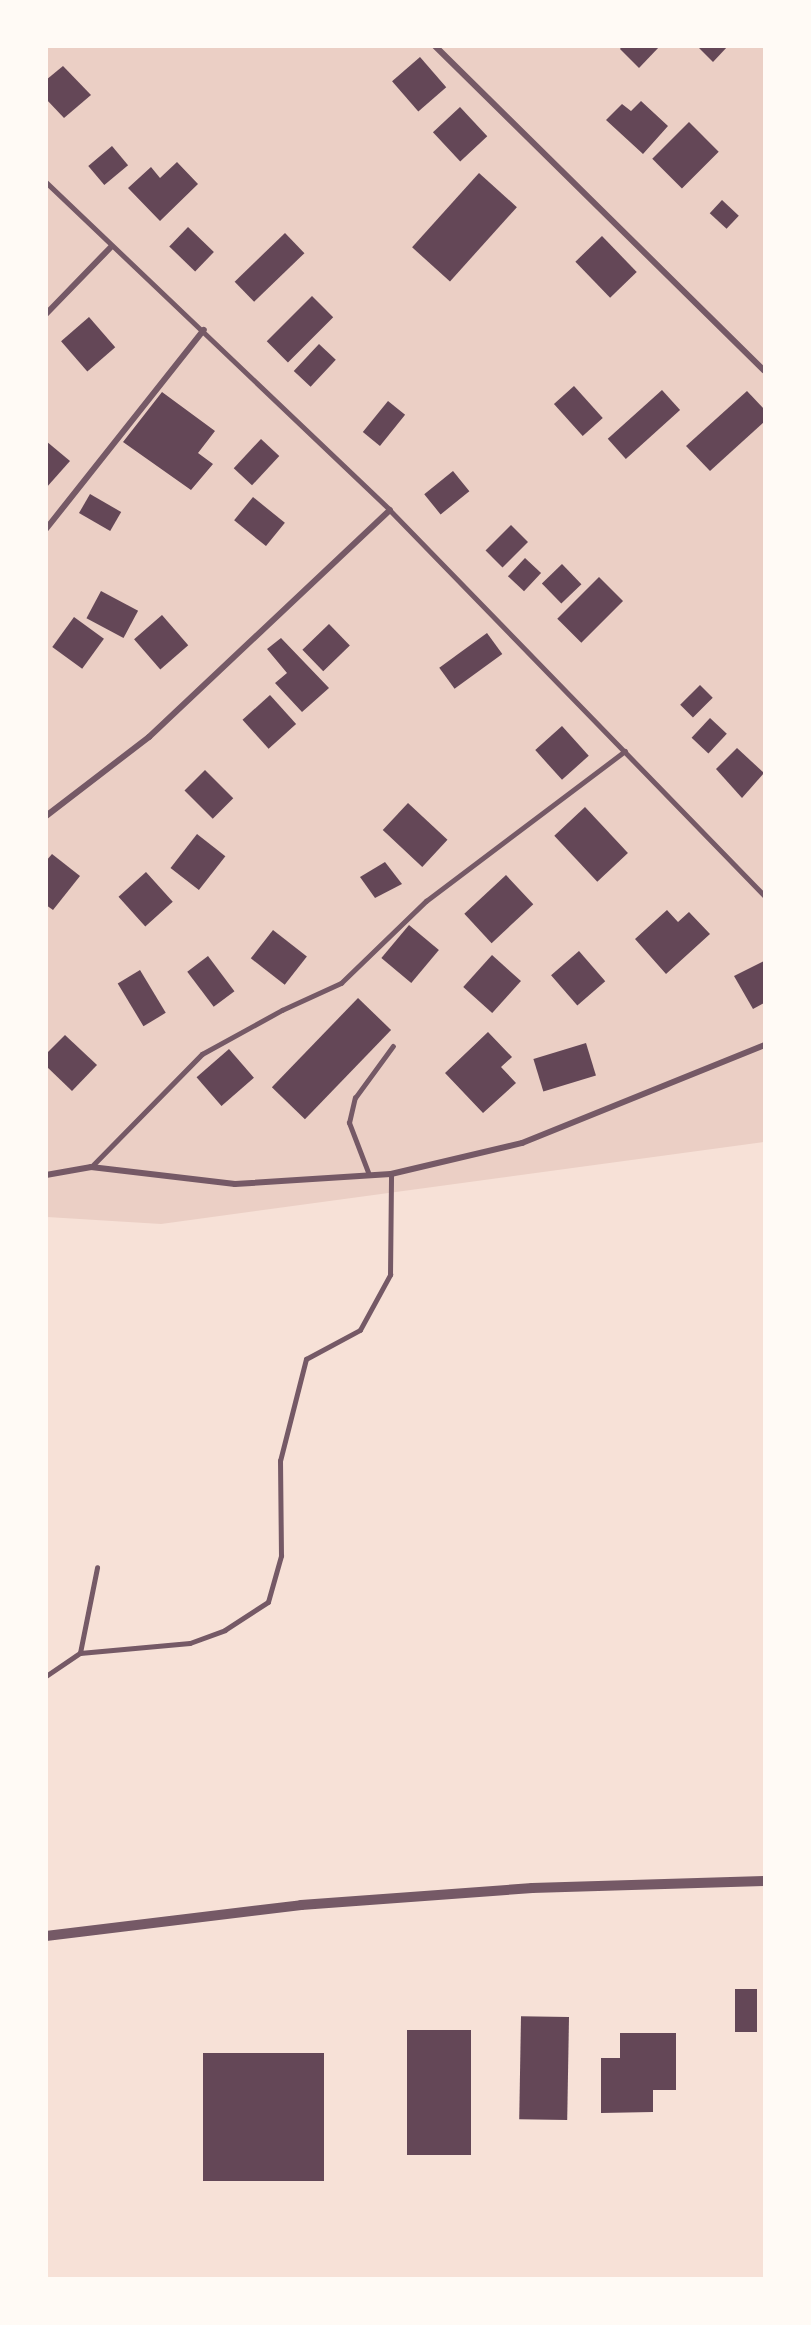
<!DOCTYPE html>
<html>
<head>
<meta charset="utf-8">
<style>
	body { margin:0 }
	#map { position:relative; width:811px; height:2325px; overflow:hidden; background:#f7e1d7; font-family:"Crimson Pro",serif }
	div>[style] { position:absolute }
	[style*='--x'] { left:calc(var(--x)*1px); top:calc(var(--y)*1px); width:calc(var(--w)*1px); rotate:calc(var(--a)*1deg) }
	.green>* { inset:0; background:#ebcfc5 }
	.building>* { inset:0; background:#644757; transform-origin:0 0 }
	.service>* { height:4.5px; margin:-2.25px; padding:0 2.25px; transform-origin:2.25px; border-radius:2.25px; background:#755966 }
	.minor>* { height:6px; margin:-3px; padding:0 3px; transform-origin:3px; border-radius:3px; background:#755966 }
	.tertiary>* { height:10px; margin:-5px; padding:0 5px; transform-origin:5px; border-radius:5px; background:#755966 }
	span { translate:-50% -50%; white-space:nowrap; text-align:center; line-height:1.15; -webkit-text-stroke:4.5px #fffaf5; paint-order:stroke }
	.frame { position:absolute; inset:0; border:48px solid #fffaf5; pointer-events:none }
</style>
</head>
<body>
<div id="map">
	<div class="green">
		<i style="clip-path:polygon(46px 47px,764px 47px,764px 1142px,161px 1224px,47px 1217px)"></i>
	</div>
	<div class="building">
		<i style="clip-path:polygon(622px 46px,660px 46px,639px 68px,620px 49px)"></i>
		<i style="clip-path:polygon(697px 46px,728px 46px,713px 62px)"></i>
		<i style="left:420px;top:57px;width:40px;height:37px;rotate:49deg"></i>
		<i style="clip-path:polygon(63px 66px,91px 95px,64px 118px,46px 99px,46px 80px)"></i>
		<i style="clip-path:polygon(641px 101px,668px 126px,643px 154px,606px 120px,622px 104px,631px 111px)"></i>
		<i style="left:460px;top:107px;width:40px;height:37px;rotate:47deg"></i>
		<i style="left:689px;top:122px;width:42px;height:52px;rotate:45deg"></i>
		<i style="left:112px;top:146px;width:25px;height:31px;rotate:50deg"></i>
		<i style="clip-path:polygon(177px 162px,198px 184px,160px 221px,128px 188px,151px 167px,160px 178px)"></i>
		<i style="left:479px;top:173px;width:51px;height:100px;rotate:42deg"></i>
		<i style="left:722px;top:200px;width:23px;height:18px;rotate:43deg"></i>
		<i style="left:188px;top:227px;width:36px;height:27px;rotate:44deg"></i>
		<i style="left:285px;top:233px;width:28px;height:70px;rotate:46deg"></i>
		<i style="left:602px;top:236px;width:50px;height:37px;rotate:46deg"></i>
		<i style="left:312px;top:296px;width:30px;height:64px;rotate:45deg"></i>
		<i style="left:89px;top:317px;width:40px;height:37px;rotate:49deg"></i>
		<i style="left:319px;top:344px;width:23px;height:37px;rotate:43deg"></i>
		<i style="left:574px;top:386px;width:43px;height:27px;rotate:48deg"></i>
		<i style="left:662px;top:390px;width:27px;height:73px;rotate:48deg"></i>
		<i style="clip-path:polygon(747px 391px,764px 409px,764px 422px,710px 471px,686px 446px)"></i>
		<i style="clip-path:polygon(162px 392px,215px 431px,198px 453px,213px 464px,191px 490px,123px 442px)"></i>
		<i style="left:388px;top:401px;width:22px;height:40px;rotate:39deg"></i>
		<i style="left:261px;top:439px;width:25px;height:40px;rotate:43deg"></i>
		<i style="clip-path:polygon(46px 441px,70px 461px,46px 488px)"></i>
		<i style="left:453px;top:471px;width:26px;height:37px;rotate:51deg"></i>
		<i style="left:90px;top:494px;width:36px;height:22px;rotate:30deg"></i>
		<i style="left:253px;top:497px;width:41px;height:30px;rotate:39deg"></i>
		<i style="left:511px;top:525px;width:24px;height:36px;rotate:45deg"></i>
		<i style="left:525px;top:558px;width:22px;height:25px;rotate:43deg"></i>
		<i style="left:562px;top:564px;width:28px;height:28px;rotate:46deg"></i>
		<i style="left:599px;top:577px;width:34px;height:59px;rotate:45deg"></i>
		<i style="left:101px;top:591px;width:42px;height:31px;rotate:28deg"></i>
		<i style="left:162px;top:615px;width:40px;height:37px;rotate:49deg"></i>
		<i style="left:74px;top:617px;width:37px;height:37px;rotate:36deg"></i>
		<i style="left:329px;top:624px;width:30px;height:37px;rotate:46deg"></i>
		<i style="left:487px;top:633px;width:26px;height:59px;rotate:54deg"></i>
		<i style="clip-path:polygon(281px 638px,329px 688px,302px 712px,275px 683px,287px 673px,267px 649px)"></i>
		<i style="left:700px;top:685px;width:18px;height:28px;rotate:45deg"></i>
		<i style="left:270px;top:695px;width:39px;height:37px;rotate:48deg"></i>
		<i style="left:710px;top:718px;width:23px;height:27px;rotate:43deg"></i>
		<i style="left:562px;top:726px;width:40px;height:36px;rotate:48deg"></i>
		<i style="clip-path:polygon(737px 748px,764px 773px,742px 798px,716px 769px)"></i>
		<i style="left:205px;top:770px;width:40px;height:29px;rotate:45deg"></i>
		<i style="left:408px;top:803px;width:54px;height:37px;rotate:43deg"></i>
		<i style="left:585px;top:807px;width:63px;height:42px;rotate:47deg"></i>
		<i style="left:197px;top:834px;width:36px;height:43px;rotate:38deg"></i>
		<i style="clip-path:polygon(52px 854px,80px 876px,53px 910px,46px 905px,46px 861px)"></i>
		<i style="clip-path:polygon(385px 862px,402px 884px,375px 898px,360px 877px)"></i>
		<i style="left:146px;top:872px;width:40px;height:37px;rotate:48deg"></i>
		<i style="left:506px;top:875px;width:40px;height:57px;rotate:47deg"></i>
		<i style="clip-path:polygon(667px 910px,678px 922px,689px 912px,710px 934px,666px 974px,635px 939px)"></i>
		<i style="left:409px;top:925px;width:39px;height:43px;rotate:40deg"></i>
		<i style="left:273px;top:930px;width:43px;height:36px;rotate:38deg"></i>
		<i style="left:579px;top:951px;width:40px;height:37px;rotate:49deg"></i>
		<i style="left:492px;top:955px;width:39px;height:43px;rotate:42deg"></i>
		<i style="left:208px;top:956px;width:44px;height:26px;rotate:53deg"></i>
		<i style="clip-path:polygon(764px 961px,764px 1003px,753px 1009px,734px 976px)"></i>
		<i style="left:140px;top:970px;width:50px;height:26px;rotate:59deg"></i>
		<i style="left:358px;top:998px;width:46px;height:124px;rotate:44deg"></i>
		<i style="clip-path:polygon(488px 1032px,512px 1057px,501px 1067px,516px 1083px,483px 1113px,445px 1073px)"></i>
		<i style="clip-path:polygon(65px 1035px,97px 1065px,72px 1091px,46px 1066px,46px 1054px)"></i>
		<i style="left:586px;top:1043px;width:34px;height:55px;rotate:73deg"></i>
		<i style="left:229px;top:1049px;width:38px;height:43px;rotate:49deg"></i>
		<i style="left:735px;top:1989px;width:22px;height:43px"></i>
		<i style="left:569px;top:2017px;width:103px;height:48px;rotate:91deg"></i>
		<i style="left:407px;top:2030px;width:64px;height:125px"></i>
		<i style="clip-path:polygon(620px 2033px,676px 2033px,676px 2090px,653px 2090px,653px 2112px,601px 2113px,601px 2058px,620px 2058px)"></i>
		<i style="left:203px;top:2053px;width:121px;height:128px"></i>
	</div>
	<div class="service">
		<i style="--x:46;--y:182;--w:475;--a:43.6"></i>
		<i style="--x:390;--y:510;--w:537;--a:45.83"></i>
		<i style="--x:91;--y:1167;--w:158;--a:-45.5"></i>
		<i style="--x:202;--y:1054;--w:91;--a:-28.8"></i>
		<i style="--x:282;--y:1010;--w:65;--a:-24.6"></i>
		<i style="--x:341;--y:983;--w:118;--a:-44"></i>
		<i style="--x:426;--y:901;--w:249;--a:-37"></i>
		<i style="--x:369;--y:1175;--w:56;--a:-111"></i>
		<i style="--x:349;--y:1123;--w:26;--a:-77"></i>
		<i style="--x:355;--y:1098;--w:64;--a:-53.8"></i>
		<i style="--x:80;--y:1653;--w:110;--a:-5.2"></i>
		<i style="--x:190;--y:1643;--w:37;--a:-20"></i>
		<i style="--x:225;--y:1630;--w:51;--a:-33.1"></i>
		<i style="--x:268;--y:1602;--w:48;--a:-74.2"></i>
		<i style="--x:281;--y:1556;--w:95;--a:-90.6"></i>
		<i style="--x:280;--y:1461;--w:105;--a:-75.7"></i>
		<i style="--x:306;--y:1359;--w:61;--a:-28.2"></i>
		<i style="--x:360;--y:1330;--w:63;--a:-61.4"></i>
		<i style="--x:390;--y:1275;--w:101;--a:-89.4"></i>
		<i style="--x:46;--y:1676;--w:41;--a:-34.1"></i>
		<i style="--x:80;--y:1653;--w:87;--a:-78.7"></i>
	</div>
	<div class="minor">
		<i style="--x:435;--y:46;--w:462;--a:44.6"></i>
		<i style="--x:46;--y:314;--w:93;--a:-45.9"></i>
		<i style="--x:46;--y:529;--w:254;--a:-51.6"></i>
		<i style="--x:46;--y:816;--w:130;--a:-37.5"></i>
		<i style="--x:149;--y:737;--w:331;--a:-43.3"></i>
		<i style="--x:46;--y:1175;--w:46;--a:-10.1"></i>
		<i style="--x:91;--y:1167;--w:145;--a:6.7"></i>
		<i style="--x:235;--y:1184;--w:156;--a:-3.7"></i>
		<i style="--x:391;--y:1174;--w:135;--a:-13.3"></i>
		<i style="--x:522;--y:1143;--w:261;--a:-22"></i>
	</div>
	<div class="tertiary">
		<i style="--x:46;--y:1936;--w:257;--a:-6.9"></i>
		<i style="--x:301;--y:1905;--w:232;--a:-4.2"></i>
		<i style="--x:532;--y:1888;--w:232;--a:-1.7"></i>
	</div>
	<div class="frame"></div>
</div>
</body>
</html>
